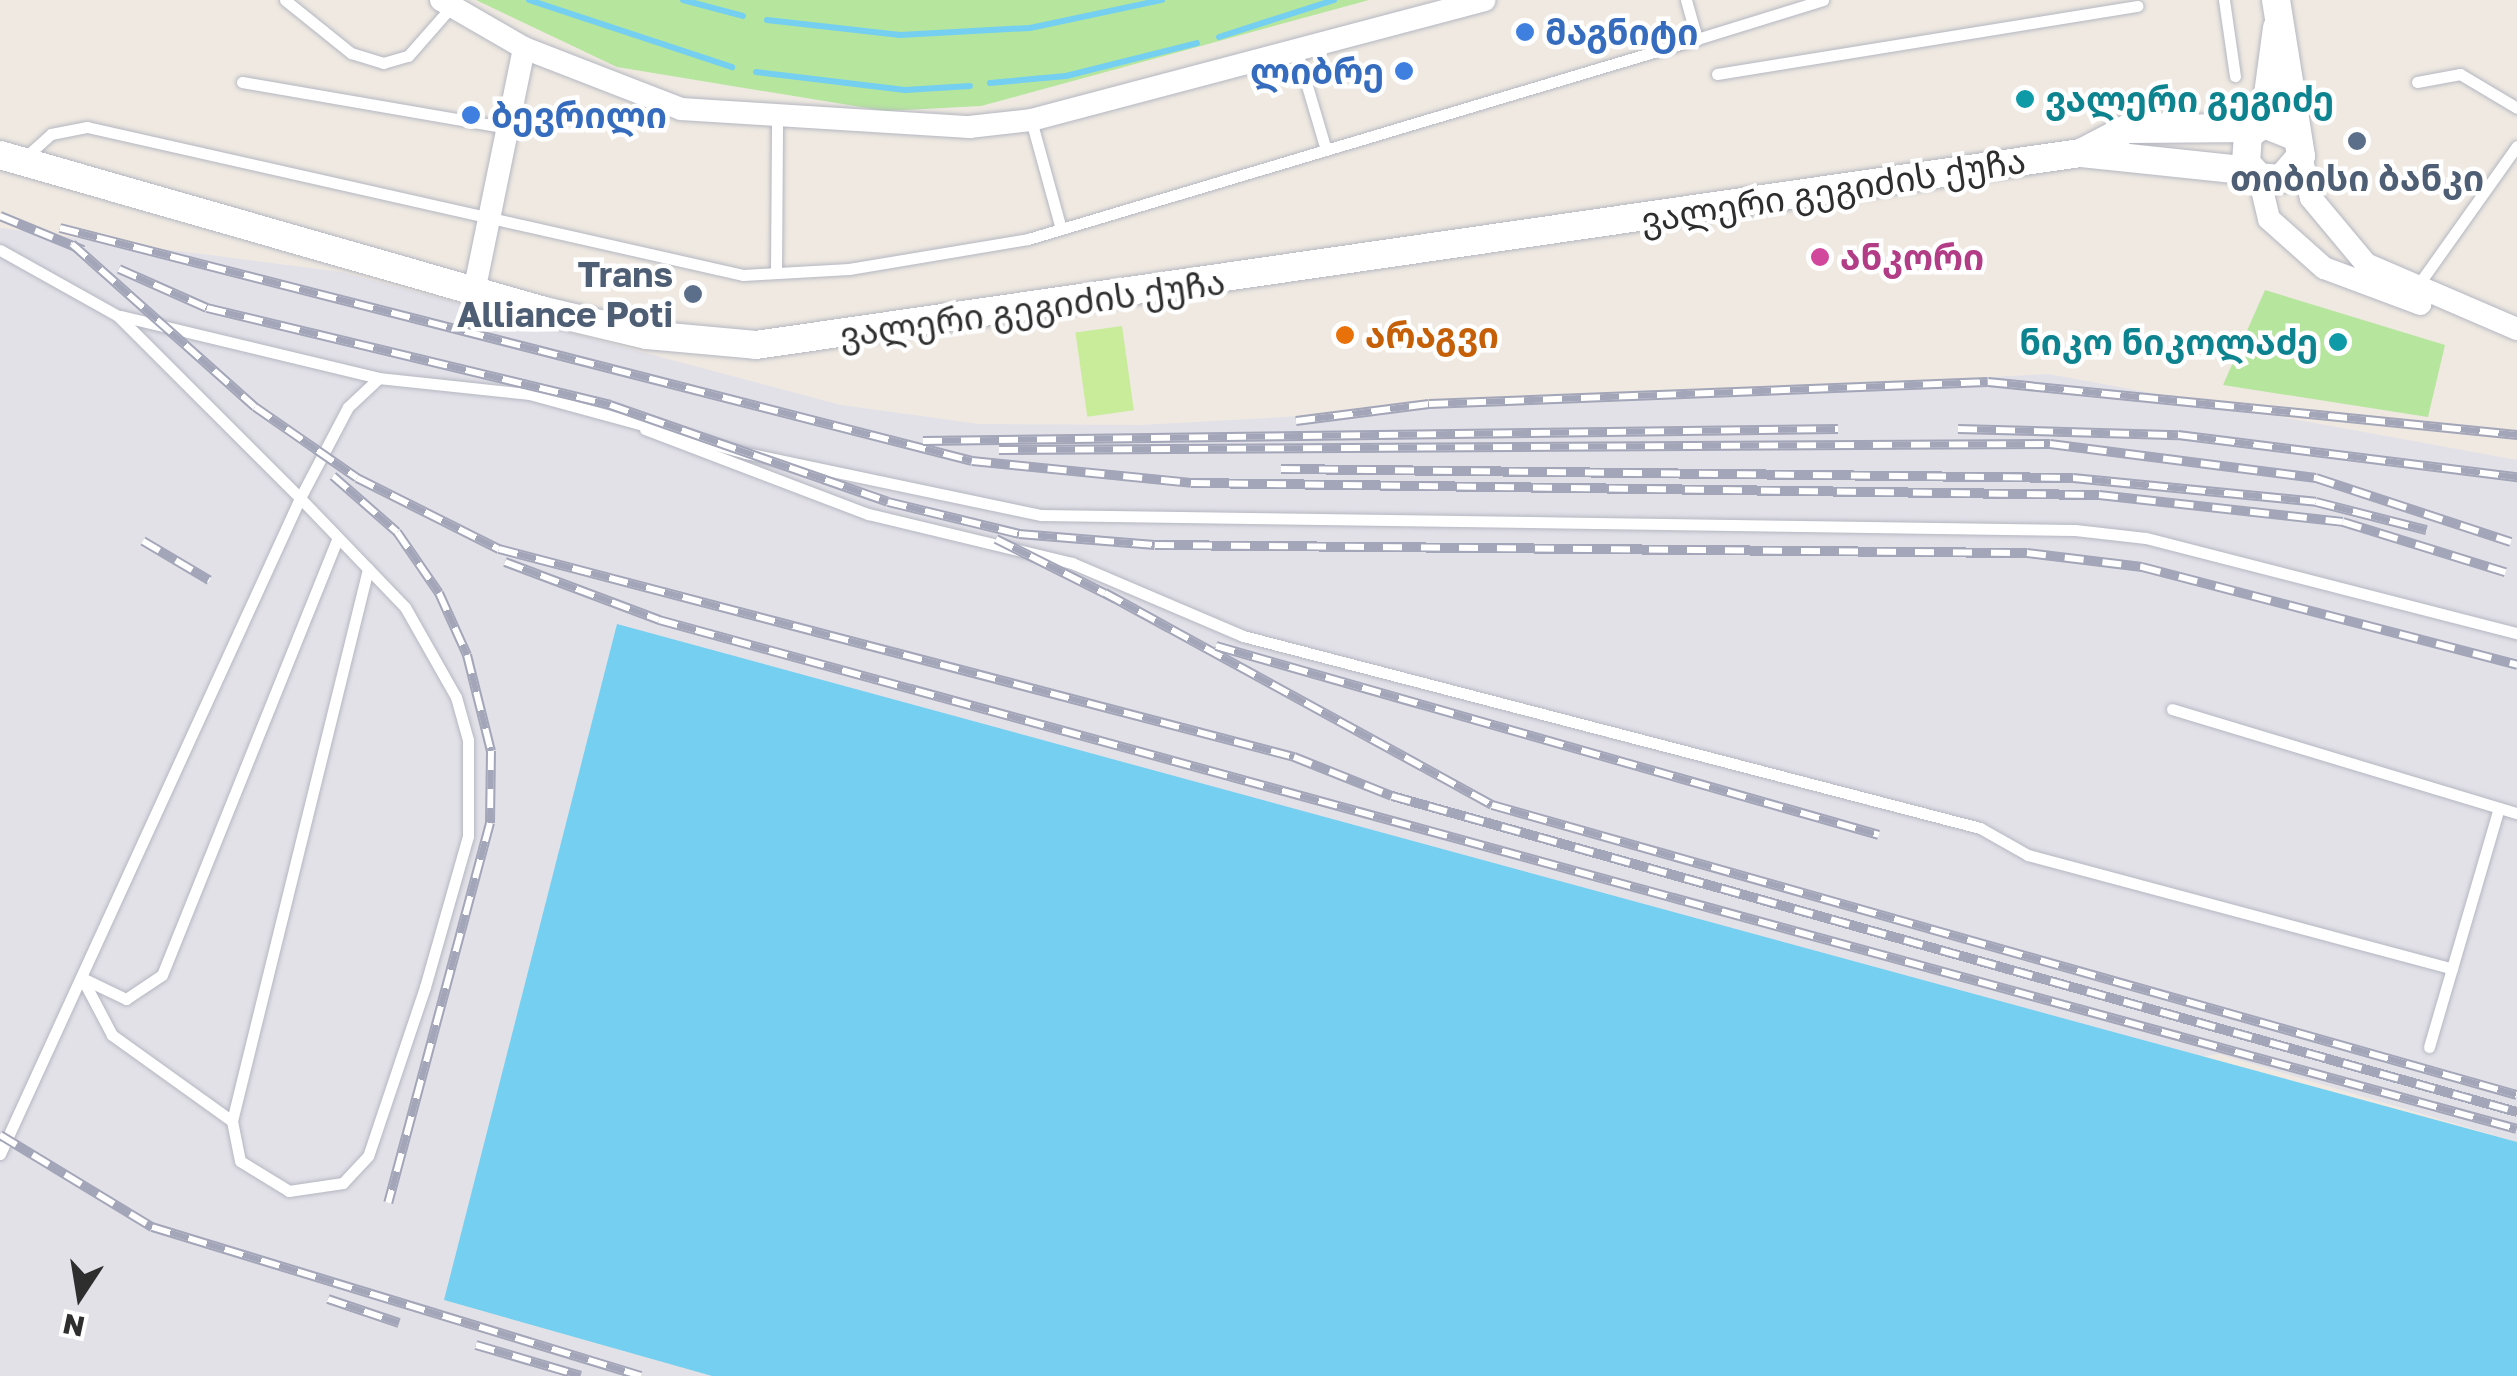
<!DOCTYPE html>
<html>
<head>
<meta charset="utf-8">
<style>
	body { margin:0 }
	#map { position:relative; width:2517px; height:1376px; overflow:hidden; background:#efe9e1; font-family:"Golos Text","Noto Sans Georgian",sans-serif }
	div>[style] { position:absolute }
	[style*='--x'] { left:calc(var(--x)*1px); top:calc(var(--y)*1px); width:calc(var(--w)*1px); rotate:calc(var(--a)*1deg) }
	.industrial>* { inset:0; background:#e3e1e8 }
	.green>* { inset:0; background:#b6e59e }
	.pitch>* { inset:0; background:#c9ec9a; transform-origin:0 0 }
	.water>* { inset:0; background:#75cff0 }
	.stream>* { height:6px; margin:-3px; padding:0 3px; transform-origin:3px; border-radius:3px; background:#75cff0 }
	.roads { filter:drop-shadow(0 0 2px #b4b7c1) drop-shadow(0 0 2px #b4b7c1) }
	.service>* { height:11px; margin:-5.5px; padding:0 5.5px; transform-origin:5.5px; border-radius:5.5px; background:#fff }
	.minor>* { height:22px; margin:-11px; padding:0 11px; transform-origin:11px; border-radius:11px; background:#fff }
	.tertiary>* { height:28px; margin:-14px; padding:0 14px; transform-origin:14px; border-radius:14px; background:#fff }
	.rail>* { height:10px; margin-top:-5px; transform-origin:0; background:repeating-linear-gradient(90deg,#fff 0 19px,#a3a6b8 0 38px); box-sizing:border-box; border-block:2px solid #a3a6b8 }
	.dots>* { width:28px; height:28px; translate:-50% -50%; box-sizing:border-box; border:5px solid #fff; border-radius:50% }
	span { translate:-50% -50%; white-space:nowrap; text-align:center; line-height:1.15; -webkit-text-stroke:9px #fff; paint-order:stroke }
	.shop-label { font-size:35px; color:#366cbe; font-weight:700 }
	.left { translate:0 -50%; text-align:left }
	.right { translate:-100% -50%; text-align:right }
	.culture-label { font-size:35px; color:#0d838f; font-weight:700 }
	.service-label { font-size:35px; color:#4e5e75; font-weight:700 }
	.street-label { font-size:35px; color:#2e2e2e }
	.hotel-label { font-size:35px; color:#b23c85; font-weight:700 }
	.food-label { font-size:35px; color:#c56008; font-weight:700 }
	.north { position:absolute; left:30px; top:1246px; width:100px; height:100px; -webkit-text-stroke:8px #fff; paint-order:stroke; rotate:192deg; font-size:28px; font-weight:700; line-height:40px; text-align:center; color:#2e2e2e }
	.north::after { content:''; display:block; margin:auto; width:35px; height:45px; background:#2e2e2e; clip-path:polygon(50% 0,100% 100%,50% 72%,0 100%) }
</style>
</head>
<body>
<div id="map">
	<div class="industrial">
		<i style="clip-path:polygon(0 228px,341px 272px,841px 405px,979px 424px,1141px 425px,2048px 374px,2517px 460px,2517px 1142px,2219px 1054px,444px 1300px,712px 1376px,0 1376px)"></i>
	</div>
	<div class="green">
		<i style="clip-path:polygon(476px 0,1369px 0,981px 106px,885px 111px,617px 67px)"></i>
		<i style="clip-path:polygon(2265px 290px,2445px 345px,2428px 417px,2223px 385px)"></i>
	</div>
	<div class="pitch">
		<i style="left:1122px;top:326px;width:85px;height:47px;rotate:82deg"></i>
	</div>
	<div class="water">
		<i style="clip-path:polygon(617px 624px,2517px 1142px,2517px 1376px,712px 1376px,444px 1300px)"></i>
	</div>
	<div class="stream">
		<i style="--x:529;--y:0;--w:214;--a:18.3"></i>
		<i style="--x:683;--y:0;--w:62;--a:14.9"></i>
		<i style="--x:767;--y:20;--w:134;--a:6.4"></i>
		<i style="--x:900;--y:35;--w:130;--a:-3.1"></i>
		<i style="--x:1030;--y:28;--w:135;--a:-12"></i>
		<i style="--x:1219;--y:37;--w:121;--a:-17.8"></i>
		<i style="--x:756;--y:72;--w:150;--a:6.9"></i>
		<i style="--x:905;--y:90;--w:65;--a:-3.5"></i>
		<i style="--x:990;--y:83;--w:76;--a:-5.3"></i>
		<i style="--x:1066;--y:76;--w:135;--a:-14.1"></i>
	</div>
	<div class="roads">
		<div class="service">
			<i style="--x:285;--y:0;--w:85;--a:38.8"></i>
			<i style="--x:351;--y:53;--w:34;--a:17"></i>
			<i style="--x:383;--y:63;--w:26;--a:-16"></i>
			<i style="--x:408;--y:56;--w:65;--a:-48.7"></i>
			<i style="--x:1686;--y:0;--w:41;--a:74.2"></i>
			<i style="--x:1697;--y:39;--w:132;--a:-17.2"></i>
			<i style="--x:2224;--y:0;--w:77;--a:81.8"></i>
			<i style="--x:1297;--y:52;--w:102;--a:73.5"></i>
			<i style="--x:1717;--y:74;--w:426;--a:-9.2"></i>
			<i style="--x:242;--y:82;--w:269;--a:9.8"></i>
			<i style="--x:2417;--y:82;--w:44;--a:-10.5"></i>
			<i style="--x:2460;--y:74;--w:66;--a:30.8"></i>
			<i style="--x:1031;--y:120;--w:113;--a:74.6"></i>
			<i style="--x:21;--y:161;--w:40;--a:-42"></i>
			<i style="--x:51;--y:134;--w:37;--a:-11"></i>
			<i style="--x:87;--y:127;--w:672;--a:12.71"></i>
			<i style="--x:743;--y:275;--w:106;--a:-3.2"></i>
			<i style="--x:849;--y:269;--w:181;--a:-9.5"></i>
			<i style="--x:1028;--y:239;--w:698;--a:-16.64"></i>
			<i style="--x:0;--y:250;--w:135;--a:29.2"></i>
			<i style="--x:118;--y:316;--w:257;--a:45"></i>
			<i style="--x:300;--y:498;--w:151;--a:46.1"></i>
			<i style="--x:405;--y:607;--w:103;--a:60.5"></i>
			<i style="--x:456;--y:697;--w:45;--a:74.4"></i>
			<i style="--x:468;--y:740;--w:96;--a:90"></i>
			<i style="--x:468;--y:836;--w:157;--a:105.9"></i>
			<i style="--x:425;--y:987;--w:178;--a:108.6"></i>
			<i style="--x:368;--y:1156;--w:37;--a:133"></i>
			<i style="--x:343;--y:1183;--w:55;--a:171.6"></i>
			<i style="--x:289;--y:1191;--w:57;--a:-148.5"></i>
			<i style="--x:240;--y:1161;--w:41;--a:-101.3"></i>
			<i style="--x:232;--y:1121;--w:569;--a:-76.16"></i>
			<i style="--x:776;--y:273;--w:151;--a:-89.6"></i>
			<i style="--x:2416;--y:288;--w:174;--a:-54.6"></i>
			<i style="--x:121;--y:316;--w:265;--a:13.5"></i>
			<i style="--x:645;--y:429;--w:239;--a:20.9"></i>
			<i style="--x:868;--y:514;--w:210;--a:13.5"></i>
			<i style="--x:1072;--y:563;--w:186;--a:23.1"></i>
			<i style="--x:1243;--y:636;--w:762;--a:14.6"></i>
			<i style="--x:1980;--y:828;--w:55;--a:29.4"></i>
			<i style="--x:2028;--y:855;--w:439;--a:15"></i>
			<i style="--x:2172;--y:709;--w:360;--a:16.8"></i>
			<i style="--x:2429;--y:1047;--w:249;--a:-73.7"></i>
			<i style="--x:232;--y:1121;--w:148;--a:-144.4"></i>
			<i style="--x:112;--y:1035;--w:64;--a:-117.8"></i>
			<i style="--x:82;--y:978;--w:49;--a:25.5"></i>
			<i style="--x:126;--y:999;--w:43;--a:-33.7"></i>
			<i style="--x:162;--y:975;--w:471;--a:-68.1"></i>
			<i style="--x:0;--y:1154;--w:721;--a:-65.42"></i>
			<i style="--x:300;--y:498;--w:103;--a:-62.2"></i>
			<i style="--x:348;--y:407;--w:42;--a:-43.1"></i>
			<i style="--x:379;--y:378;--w:151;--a:6.1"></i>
			<i style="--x:529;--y:394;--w:225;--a:15.2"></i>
			<i style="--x:746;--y:453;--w:301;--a:11.9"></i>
			<i style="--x:1041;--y:515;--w:1034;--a:0.83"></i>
			<i style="--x:2075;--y:530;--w:71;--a:6.4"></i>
			<i style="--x:2146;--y:538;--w:383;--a:14.4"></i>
		</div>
		<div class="minor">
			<i style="--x:441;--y:0;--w:96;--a:30"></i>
			<i style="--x:524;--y:48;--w:168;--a:21.2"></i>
			<i style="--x:681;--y:109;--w:289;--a:3.6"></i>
			<i style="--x:969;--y:127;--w:62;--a:-6.4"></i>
			<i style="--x:1031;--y:120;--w:469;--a:-14.8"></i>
			<i style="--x:2301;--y:156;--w:43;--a:76.6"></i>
			<i style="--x:2311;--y:198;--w:86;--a:50.2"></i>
			<i style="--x:2366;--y:264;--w:164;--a:23.3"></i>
			<i style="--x:2259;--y:177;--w:43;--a:76.6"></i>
			<i style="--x:2269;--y:219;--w:74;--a:41.7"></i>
			<i style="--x:2324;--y:268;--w:103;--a:20.4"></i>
			<i style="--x:474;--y:292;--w:249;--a:-78.4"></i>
		</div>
		<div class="tertiary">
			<i style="--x:2276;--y:0;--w:158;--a:80.9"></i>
			<i style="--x:2301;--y:156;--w:30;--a:131"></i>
			<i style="--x:2281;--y:179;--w:22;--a:-175"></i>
			<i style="--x:2259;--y:177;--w:19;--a:-133"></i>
			<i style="--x:2246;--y:163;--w:28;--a:-86"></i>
			<i style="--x:2248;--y:135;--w:19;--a:-35"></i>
			<i style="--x:2264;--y:124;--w:35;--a:22"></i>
			<i style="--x:2264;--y:124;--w:97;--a:-82.3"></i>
			<i style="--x:2081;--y:153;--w:171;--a:6"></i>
			<i style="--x:0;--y:155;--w:563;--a:15.99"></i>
			<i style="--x:541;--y:310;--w:109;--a:13.3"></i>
			<i style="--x:647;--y:335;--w:109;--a:5.2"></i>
			<i style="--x:756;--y:345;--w:1339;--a:-8.25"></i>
			<i style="--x:2081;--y:153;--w:52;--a:-27.6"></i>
			<i style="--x:2127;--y:129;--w:128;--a:-0.4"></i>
		</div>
	</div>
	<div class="rail">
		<i style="--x:0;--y:216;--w:90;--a:22.3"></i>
		<i style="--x:60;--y:228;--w:941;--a:14.33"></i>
		<i style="--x:972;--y:461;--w:220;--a:5.7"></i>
		<i style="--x:1191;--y:483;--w:908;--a:0.76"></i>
		<i style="--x:2099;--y:495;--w:245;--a:6.3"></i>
		<i style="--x:2343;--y:522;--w:170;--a:17.2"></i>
		<i style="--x:72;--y:244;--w:245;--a:41.7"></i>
		<i style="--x:255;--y:407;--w:124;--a:34.8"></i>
		<i style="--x:357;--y:478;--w:159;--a:26.6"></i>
		<i style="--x:499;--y:549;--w:822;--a:14.66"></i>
		<i style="--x:1294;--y:757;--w:105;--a:21.7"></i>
		<i style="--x:1392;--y:796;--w:1169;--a:15.69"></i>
		<i style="--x:119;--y:269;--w:96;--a:23.9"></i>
		<i style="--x:207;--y:308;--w:415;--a:13.5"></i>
		<i style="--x:610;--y:405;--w:294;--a:19.2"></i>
		<i style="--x:888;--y:502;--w:135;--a:13.7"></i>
		<i style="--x:1019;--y:534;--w:136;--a:4.6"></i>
		<i style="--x:1155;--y:545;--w:872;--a:0.53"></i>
		<i style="--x:2027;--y:553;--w:116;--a:6.9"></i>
		<i style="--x:2142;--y:567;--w:388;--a:14.6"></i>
		<i style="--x:1296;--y:421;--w:134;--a:-7.3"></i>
		<i style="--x:1429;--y:404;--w:559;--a:-2.25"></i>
		<i style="--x:1988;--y:382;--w:532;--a:5.72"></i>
		<i style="--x:1958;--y:429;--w:220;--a:1.6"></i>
		<i style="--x:2178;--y:435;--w:342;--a:7.1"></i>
		<i style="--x:923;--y:441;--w:915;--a:-0.75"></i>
		<i style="--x:999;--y:450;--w:1051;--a:-0.33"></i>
		<i style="--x:2050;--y:444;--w:268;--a:7.3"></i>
		<i style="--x:2316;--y:478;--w:205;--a:18.2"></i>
		<i style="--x:1281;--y:469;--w:792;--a:0.65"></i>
		<i style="--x:2073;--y:478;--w:244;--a:5.6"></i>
		<i style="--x:2316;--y:502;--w:114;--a:14.3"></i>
		<i style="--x:333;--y:476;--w:85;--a:41.2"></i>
		<i style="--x:397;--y:532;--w:74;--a:55.5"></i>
		<i style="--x:439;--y:593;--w:68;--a:65.7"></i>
		<i style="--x:467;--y:655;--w:99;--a:76"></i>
		<i style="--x:491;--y:751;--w:72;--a:90.8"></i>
		<i style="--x:490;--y:823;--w:393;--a:105"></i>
		<i style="--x:996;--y:539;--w:134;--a:26.6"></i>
		<i style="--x:143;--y:541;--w:77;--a:30.6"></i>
		<i style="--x:505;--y:562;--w:165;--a:20.6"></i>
		<i style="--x:659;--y:620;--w:1926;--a:15.32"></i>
		<i style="--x:1105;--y:593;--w:441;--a:28.7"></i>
		<i style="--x:1492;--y:805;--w:1065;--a:15.8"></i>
		<i style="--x:1216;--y:646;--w:689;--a:15.91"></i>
		<i style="--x:0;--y:1135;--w:178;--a:31.2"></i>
		<i style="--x:152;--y:1227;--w:511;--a:16.95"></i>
		<i style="--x:328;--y:1299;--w:75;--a:18.7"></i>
		<i style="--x:476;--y:1345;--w:109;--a:16.4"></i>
	</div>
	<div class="dots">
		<i style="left:1525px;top:32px;background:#3f7fe0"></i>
		<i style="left:1404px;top:71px;background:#3f7fe0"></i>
		<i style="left:2025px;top:99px;background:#0f9aa8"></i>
		<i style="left:471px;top:115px;background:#3f7fe0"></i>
		<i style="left:2357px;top:141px;background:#5c6f8a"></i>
		<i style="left:1820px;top:257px;background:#d1479c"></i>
		<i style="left:693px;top:294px;background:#5c6f8a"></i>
		<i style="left:1345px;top:335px;background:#e8710a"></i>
		<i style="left:2338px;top:342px;background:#0f9aa8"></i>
	</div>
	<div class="shop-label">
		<span class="left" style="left:1545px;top:32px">მაგნიტი</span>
		<span class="right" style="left:1384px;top:71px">ლიბრე</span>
		<span class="left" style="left:491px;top:115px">ბევრილი</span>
	</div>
	<div class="culture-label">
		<span class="left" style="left:2045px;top:99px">ვალერი გეგიძე</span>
		<span class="right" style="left:2318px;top:342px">ნიკო ნიკოლაძე</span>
	</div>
	<div class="service-label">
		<span style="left:2357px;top:178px">თიბისი ბანკი</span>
		<span class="right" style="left:673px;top:294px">Trans<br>Alliance Poti</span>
	</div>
	<div class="street-label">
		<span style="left:1833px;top:190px;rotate:-9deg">ვალერი გეგიძის ქუჩა</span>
		<span style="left:1032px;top:308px;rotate:-8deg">ვალერი გეგიძის ქუჩა</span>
	</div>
	<div class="hotel-label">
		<span class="left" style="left:1840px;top:257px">ანკორი</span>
	</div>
	<div class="food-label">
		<span class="left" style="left:1365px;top:335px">არაგვი</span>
	</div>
	<div class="north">N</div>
</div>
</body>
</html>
